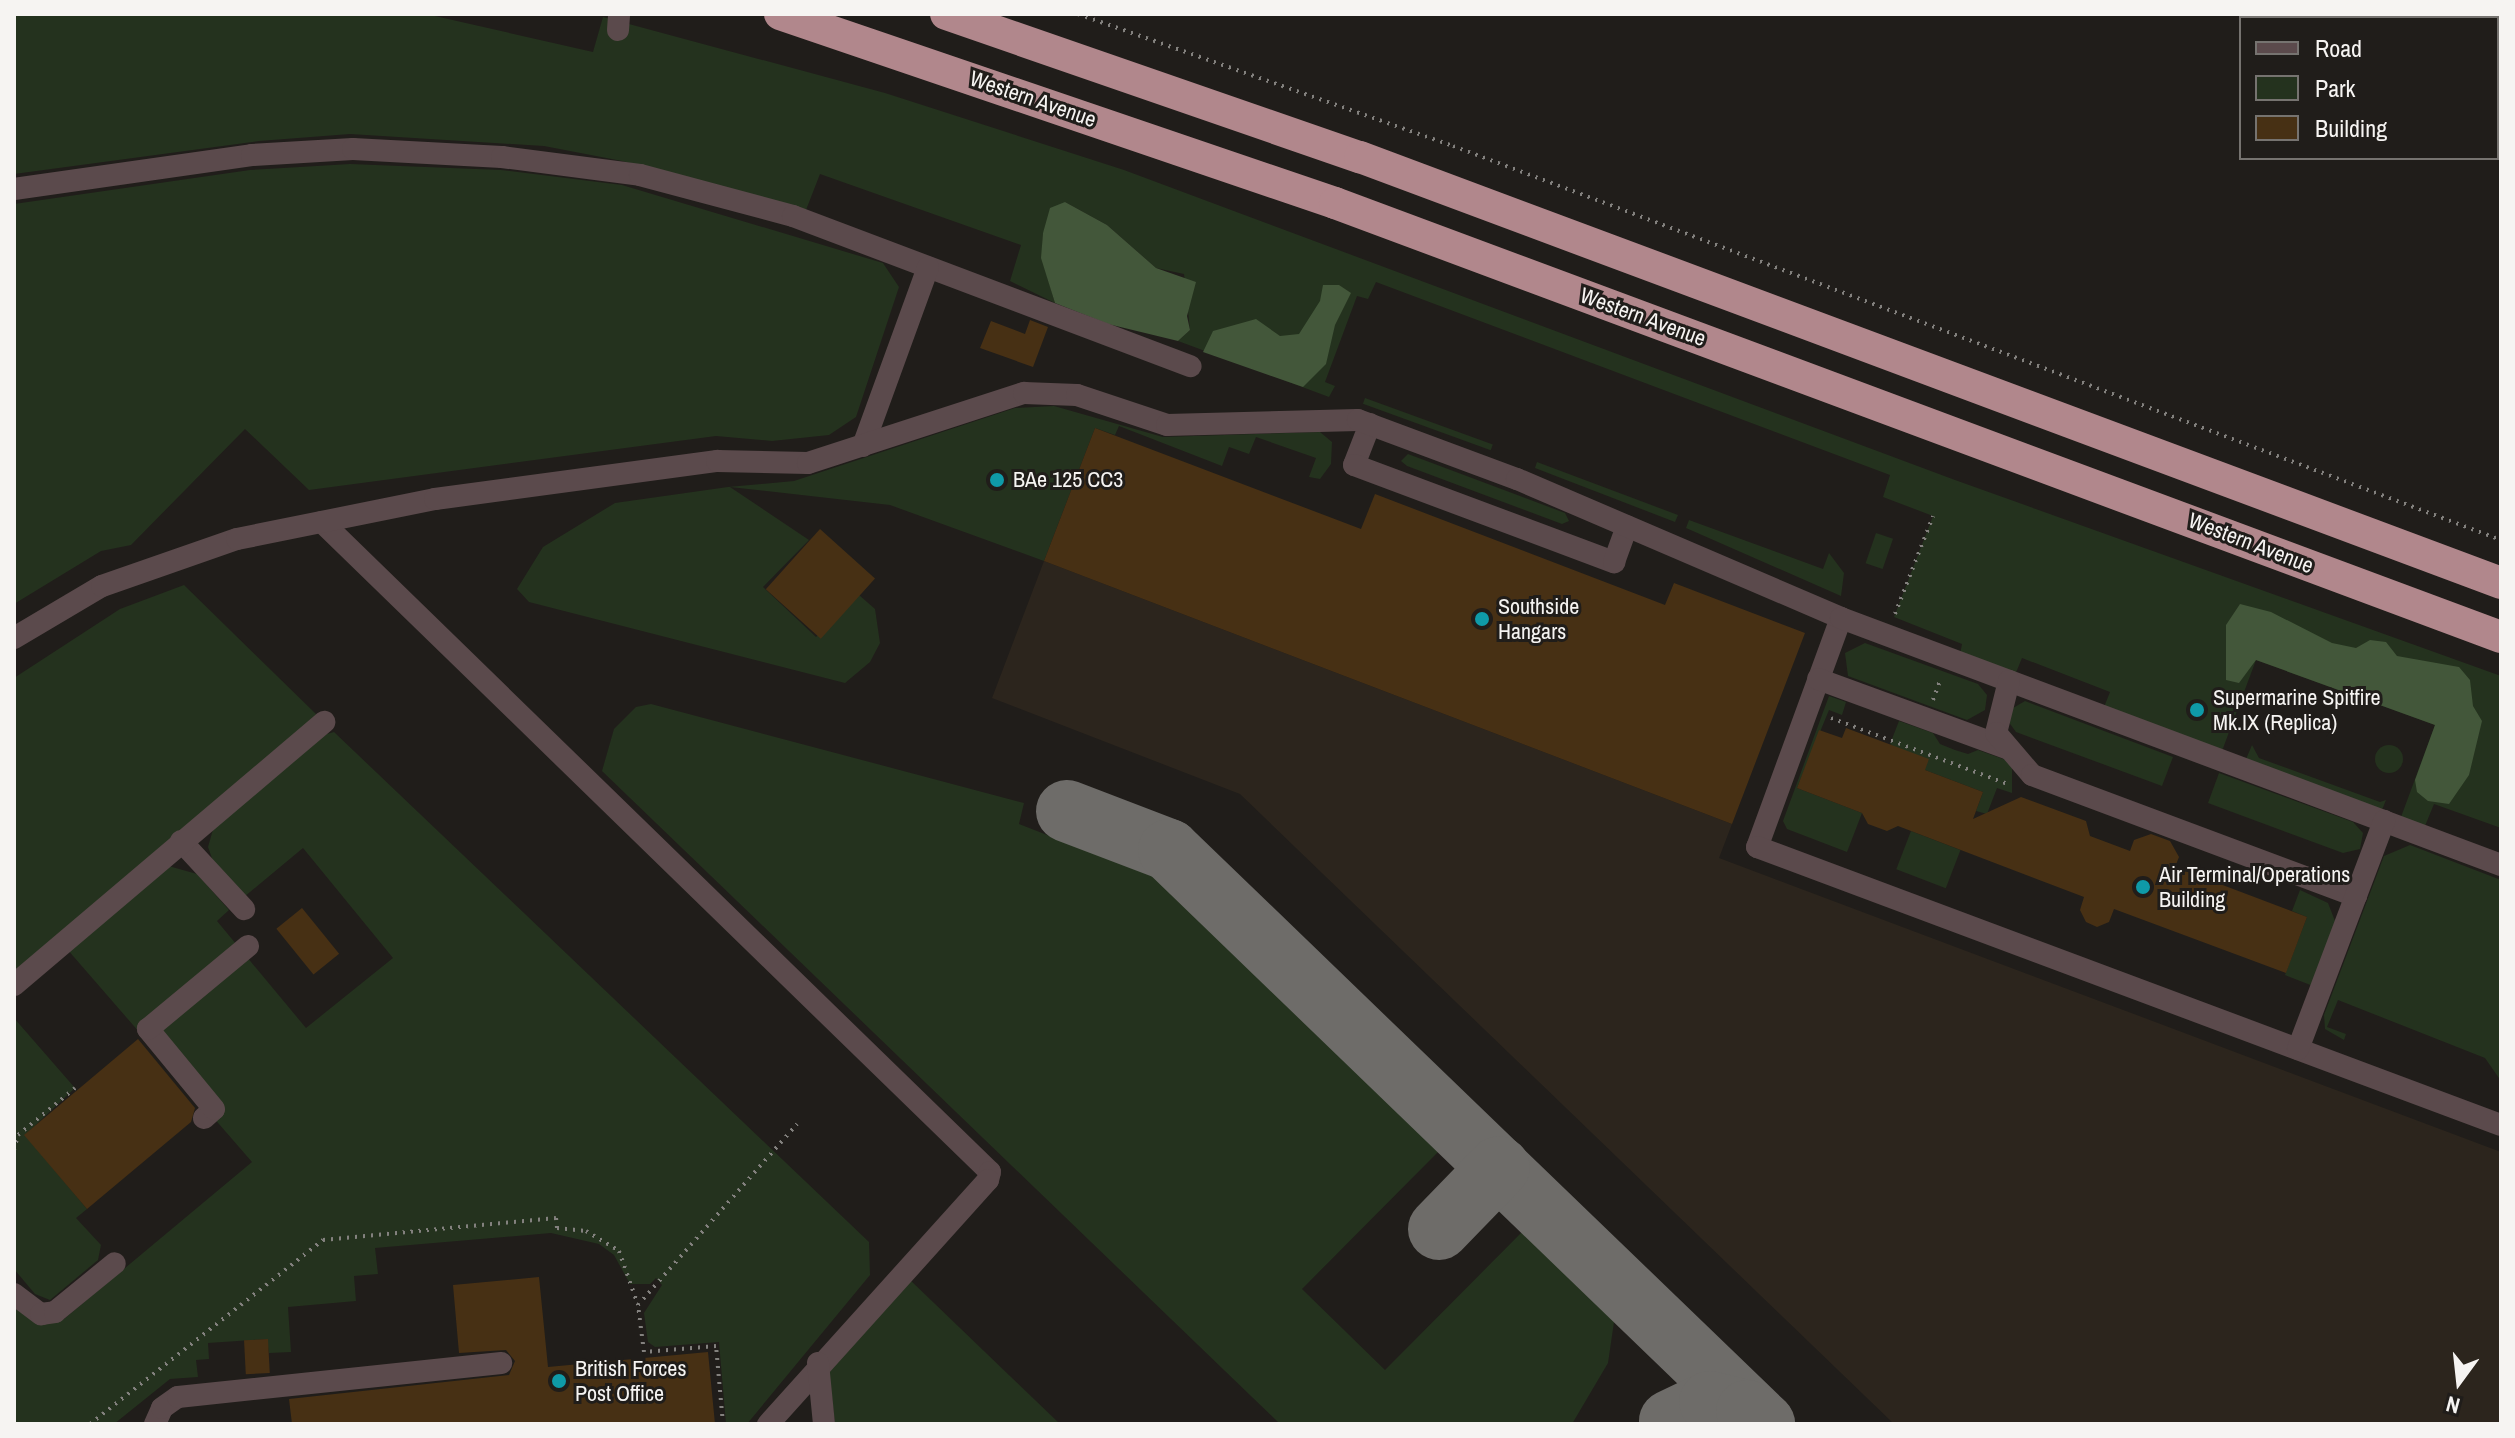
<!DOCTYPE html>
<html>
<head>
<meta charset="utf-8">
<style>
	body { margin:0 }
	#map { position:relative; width:2515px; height:1438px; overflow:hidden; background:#201d1a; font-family:"Archivo Narrow",sans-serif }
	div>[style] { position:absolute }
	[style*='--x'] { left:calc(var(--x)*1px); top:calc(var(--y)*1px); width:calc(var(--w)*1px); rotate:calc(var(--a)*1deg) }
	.built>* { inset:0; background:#2c251d }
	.green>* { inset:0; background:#24321e; transform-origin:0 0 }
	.round { border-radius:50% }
	.forest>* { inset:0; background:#43573a }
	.taxiway>* { height:62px; margin:-31px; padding:0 31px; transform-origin:31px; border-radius:31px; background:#6e6c69 }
	.building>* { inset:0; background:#473014; transform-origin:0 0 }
	.path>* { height:4px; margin-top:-2px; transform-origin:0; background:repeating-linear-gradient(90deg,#83817e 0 2px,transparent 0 8px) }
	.minor>* { height:22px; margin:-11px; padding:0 11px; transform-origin:11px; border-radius:11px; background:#5b4a4c }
	.highway>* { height:32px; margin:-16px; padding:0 16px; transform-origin:16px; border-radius:16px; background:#b1878c }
	.dots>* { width:22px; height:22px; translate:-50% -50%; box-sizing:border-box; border:4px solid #201d1a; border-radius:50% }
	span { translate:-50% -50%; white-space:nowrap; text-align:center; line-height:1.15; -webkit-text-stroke:6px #201d1a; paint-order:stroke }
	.street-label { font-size:22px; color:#f6f4f2 }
	.poi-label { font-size:22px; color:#f6f4f2 }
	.left { translate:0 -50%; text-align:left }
	.frame { position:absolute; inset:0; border:16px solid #f6f4f2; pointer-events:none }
	.legend { position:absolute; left:2239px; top:16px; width:260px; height:144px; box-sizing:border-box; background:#201d1a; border:2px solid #767370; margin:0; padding:10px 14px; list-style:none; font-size:24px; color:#f6f4f2 }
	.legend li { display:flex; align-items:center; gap:16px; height:40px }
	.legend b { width:40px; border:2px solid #767370 }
	.north { position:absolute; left:2419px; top:1342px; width:80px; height:80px; -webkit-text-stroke:6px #201d1a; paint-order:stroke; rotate:195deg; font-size:22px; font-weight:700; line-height:32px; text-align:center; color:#f6f4f2 }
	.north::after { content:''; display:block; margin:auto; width:28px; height:36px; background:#f6f4f2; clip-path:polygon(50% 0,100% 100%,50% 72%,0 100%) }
</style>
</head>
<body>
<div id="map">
	<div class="built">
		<i style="clip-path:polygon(1044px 561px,1732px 824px,1719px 858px,2501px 1152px,2501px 1424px,1894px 1424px,1240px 794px,992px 698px)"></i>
	</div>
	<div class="green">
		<i style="clip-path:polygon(14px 14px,426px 14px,593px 52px,603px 17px,885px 93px,1124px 170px,1955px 480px,2501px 676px,2501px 828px,2434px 804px,2425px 826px,2401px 817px,2435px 725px,2256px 660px,2222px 751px,2104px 707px,2110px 692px,2022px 658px,2015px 675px,1960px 654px,1962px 644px,1894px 617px,1933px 516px,1883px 497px,1890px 475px,1376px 282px,1368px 299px,1357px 296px,1325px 382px,1335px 386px,1329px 397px,1178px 341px,1190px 330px,1184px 274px,1156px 268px,1107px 225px,1065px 202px,1043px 233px,1042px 258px,1055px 303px,1010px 281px,1021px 245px,820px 174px,806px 210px,622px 161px,544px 146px,350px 134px,259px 141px,14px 174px)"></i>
		<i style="clip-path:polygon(350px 164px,501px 170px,622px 185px,883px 263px,899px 287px,856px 417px,829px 435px,772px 441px,716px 436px,309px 490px,245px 429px,131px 545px,101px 551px,14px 604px,14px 204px,250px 170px)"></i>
		<i style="left:1365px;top:398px;width:136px;height:6px;rotate:20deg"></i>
		<i style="clip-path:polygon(1054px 406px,1163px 437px,1320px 432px,1332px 442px,1331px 464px,1320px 479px,1309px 477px,1316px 458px,1256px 437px,1249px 454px,1229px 447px,1222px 466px,1119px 426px,1115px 435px,1095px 428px,1044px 561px,890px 505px,730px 487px,809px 540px,763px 587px,816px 637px,859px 595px,875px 609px,880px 643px,870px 662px,845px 683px,529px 602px,517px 589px,543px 547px,615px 503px,728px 487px,794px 481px,1015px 408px)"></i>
		<i style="clip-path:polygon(1408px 454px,1565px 513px,1569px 521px,1562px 524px,1407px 466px,1401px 461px)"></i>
		<i style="clip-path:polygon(1537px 462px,1678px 515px,1675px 522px,1535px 468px)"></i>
		<i style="clip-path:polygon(1689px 520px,1823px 569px,1829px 553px,1844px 573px,1841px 596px,1686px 528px)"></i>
		<i style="left:1876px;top:533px;width:18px;height:32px;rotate:19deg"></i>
		<i style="clip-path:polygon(184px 585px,318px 716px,14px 972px,14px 678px,120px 609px)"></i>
		<i style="clip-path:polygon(1865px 643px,1978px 684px,1987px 695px,1985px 710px,1967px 720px,1848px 676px,1845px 653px)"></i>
		<i style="clip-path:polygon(1829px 696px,1846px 702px,1842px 715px,1829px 710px,1797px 788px,1862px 813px,1847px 852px,1787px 829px,1783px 821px)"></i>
		<i style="clip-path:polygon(2025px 701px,2173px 757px,2162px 786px,2016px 732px,2008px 721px,2013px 708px)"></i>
		<i style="clip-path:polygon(651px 704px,1024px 803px,1019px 824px,1157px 878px,1439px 1151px,1302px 1289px,1385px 1370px,1522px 1232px,1614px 1322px,1608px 1363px,1572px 1424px,1280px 1424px,602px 771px,614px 729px,636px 707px)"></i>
		<i style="clip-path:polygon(1899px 721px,1933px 733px,1940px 744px,1955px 750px,1968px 754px,1978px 750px,2006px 760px,2012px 768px,2012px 793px,1997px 788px,1987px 814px,1976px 811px,1983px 792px,1925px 770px,1890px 744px)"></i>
		<i style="clip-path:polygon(334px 732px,869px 1242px,870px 1275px,747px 1424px,726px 1424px,719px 1342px,655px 1347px,648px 1342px,644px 1313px,662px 1285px,656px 1278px,650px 1284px,630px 1284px,614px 1255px,599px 1244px,551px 1233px,375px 1248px,378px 1274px,354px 1276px,356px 1301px,288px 1307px,291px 1352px,269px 1353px,267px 1339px,208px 1343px,209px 1359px,196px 1360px,198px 1377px,170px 1379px,114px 1424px,14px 1424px,14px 1303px,49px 1321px,64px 1319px,252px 1162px,67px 949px,165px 865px,197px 874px,229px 910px,217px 921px,306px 1028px,393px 958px,303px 848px,244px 897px,213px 861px,208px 847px,214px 826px,320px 736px)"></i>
		<i style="clip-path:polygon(2252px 745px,2259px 758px,2380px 802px,2386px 800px,2382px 810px,2246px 759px)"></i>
		<i class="round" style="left:2375px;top:745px;width:28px;height:28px"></i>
		<i style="clip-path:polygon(2219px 773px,2353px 822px,2363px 833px,2360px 849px,2343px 853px,2208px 803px)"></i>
		<i style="left:1911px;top:831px;width:53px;height:41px;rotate:21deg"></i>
		<i style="clip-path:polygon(2410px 845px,2501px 880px,2501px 1081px,2485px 1058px,2338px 1000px,2327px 1027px,2346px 1034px,2344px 1040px,2325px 1029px,2324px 1015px,2384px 856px)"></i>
		<i style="clip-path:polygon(2300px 890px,2328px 903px,2335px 921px,2313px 986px,2285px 975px,2307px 917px,2292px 911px)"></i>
		<i style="clip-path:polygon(14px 1018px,75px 1088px,25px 1135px,87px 1209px,76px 1218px,101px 1245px,98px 1260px,50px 1300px,35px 1294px,14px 1269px)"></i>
		<i style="clip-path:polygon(908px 1278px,1060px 1424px,835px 1424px,829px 1371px)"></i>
	</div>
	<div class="forest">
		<i style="clip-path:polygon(1065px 202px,1107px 225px,1156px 268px,1196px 282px,1187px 316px,1190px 330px,1178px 341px,1108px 324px,1055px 303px,1041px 258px,1043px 233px,1050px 208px)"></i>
		<i style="clip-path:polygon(1323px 285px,1339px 285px,1351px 293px,1335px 325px,1326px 364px,1303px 387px,1203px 352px,1213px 331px,1256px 319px,1280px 336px,1299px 334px,1320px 301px)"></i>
		<i style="clip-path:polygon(2240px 604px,2271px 612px,2332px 643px,2356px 648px,2370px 640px,2386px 642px,2397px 656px,2459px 667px,2470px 680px,2473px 706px,2482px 721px,2469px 775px,2449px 804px,2428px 801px,2417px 792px,2415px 780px,2435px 725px,2256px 660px,2239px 683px,2226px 680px,2226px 625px)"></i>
	</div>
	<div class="taxiway">
		<i style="--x:1067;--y:811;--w:109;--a:20.9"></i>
		<i style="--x:1169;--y:850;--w:827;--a:43.97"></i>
		<i style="--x:1439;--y:1229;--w:86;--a:-45.9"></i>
		<i style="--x:1670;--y:1421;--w:44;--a:-25.4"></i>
		<i style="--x:1710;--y:1402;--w:38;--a:14"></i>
		<i style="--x:1747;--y:1411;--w:20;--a:37"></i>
	</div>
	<div class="building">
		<i style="clip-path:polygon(1030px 320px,1048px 327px,1033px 367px,980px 348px,991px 321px,1025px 334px)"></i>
		<i style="clip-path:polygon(1095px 428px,1361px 529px,1375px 494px,1665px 605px,1674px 583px,1805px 633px,1732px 824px,1044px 561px)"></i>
		<i style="left:820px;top:529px;width:74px;height:81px;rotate:42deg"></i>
		<i style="clip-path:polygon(1846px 728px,1929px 759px,1925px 770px,1983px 792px,1973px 819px,2021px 797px,2086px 821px,2090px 836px,2130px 851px,2134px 840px,2151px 834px,2170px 841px,2179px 857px,2175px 867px,2307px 917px,2286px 973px,2114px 909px,2109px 922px,2097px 927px,2086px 922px,2080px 910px,2084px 897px,1898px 826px,1887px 831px,1868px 824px,1862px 813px,1797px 788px,1819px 730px,1842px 738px)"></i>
		<i style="left:302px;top:908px;width:59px;height:33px;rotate:51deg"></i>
		<i style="clip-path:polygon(138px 1039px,195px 1108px,191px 1122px,87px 1209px,24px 1135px)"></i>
		<i style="clip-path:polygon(539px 1277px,548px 1367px,708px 1352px,715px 1424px,292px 1424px,289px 1399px,509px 1375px,515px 1361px,506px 1350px,459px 1353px,453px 1285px)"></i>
		<i style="left:268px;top:1339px;width:34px;height:24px;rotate:87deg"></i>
	</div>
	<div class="path">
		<i style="--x:1078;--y:14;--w:398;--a:19.4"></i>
		<i style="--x:1453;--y:146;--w:1120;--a:20.6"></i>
		<i style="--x:1895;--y:614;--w:105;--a:-68.8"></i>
		<i style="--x:1933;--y:700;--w:23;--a:-70"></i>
		<i style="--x:1831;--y:718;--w:191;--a:20.5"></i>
		<i style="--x:14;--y:1150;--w:16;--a:-75"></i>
		<i style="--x:18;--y:1135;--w:74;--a:-39.5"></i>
		<i style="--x:90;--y:1424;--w:297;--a:-38.3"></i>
		<i style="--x:323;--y:1240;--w:234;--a:-5.4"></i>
		<i style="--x:556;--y:1218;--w:10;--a:84"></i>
		<i style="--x:557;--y:1228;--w:29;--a:6"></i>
		<i style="--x:586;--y:1231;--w:39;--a:31"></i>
		<i style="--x:619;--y:1251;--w:57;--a:70.6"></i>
		<i style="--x:723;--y:1424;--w:78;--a:-95.1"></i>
		<i style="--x:716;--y:1346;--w:72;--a:175.2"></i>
		<i style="--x:644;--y:1352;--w:47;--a:-97.3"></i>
		<i style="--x:638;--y:1305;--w:241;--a:-48.7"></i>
	</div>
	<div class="minor">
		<i style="--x:618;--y:30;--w:16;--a:-86"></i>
		<i style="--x:14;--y:189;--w:240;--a:-8.1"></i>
		<i style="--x:252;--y:155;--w:101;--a:-3.4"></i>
		<i style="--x:353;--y:149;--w:149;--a:3.1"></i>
		<i style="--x:502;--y:157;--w:139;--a:7.4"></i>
		<i style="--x:640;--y:175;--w:158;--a:15"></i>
		<i style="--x:793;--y:216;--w:425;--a:20.7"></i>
		<i style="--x:1370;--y:424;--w:44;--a:111.3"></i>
		<i style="--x:1354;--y:465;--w:278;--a:20.5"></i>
		<i style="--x:1614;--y:562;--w:38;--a:-70"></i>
		<i style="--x:863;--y:446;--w:190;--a:-70"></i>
		<i style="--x:322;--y:522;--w:932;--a:44.22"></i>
		<i style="--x:990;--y:1172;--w:8;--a:104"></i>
		<i style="--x:988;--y:1180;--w:329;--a:132"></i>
		<i style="--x:1841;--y:618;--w:244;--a:110.1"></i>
		<i style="--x:1757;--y:847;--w:794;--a:20.49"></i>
		<i style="--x:14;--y:638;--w:102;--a:-30.6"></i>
		<i style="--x:102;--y:586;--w:143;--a:-19.2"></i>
		<i style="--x:237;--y:539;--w:202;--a:-11.4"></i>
		<i style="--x:435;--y:499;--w:285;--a:-7.7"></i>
		<i style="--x:717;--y:461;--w:91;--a:1.3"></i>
		<i style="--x:808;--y:463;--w:227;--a:-18"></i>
		<i style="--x:1024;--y:393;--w:53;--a:2.2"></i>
		<i style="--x:1077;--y:395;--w:95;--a:18.4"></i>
		<i style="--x:1167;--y:425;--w:191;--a:-1.5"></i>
		<i style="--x:1358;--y:420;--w:170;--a:20.4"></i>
		<i style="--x:1517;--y:479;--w:353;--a:23.2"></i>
		<i style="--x:1841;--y:618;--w:705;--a:20.52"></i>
		<i style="--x:1818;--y:679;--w:201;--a:20.1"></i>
		<i style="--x:2009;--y:681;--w:54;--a:104"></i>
		<i style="--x:1996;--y:733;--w:55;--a:49.4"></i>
		<i style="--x:2032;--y:775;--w:346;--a:20.5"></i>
		<i style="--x:181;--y:841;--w:93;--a:47.2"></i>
		<i style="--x:14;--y:985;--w:407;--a:-40.3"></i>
		<i style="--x:2298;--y:1049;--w:244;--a:-69.3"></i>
		<i style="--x:204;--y:1118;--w:13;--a:-42"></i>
		<i style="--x:214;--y:1109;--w:104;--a:-129.5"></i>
		<i style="--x:148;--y:1029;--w:130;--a:-39.7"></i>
		<i style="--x:14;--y:1294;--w:34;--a:37"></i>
		<i style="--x:41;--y:1314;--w:14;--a:-8"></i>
		<i style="--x:55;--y:1312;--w:77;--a:-39.2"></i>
		<i style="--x:818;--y:1363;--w:61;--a:84.4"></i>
		<i style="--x:155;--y:1424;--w:17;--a:-66"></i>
		<i style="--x:162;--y:1408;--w:19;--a:-35"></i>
		<i style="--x:178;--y:1397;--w:325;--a:-6"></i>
	</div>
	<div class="highway">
		<i style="--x:780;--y:14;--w:586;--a:18.81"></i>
		<i style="--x:1335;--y:203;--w:1244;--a:20.42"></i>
		<i style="--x:946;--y:14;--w:438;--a:19.1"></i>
		<i style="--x:1360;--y:157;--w:1218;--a:20.47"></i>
	</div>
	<div class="dots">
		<i style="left:997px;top:480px;background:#0f9aa8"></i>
		<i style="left:1482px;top:619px;background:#0f9aa8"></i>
		<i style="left:2197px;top:710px;background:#0f9aa8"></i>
		<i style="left:2143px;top:887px;background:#0f9aa8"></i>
		<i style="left:559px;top:1381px;background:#0f9aa8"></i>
	</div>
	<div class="street-label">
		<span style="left:1033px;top:99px;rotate:19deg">Western Avenue</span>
		<span style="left:1643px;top:317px;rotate:20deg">Western Avenue</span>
		<span style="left:2251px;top:543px;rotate:21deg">Western Avenue</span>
	</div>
	<div class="poi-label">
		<span class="left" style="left:1013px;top:480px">BAe 125 CC3</span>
		<span class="left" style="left:1498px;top:619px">Southside<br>Hangars</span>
		<span class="left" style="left:2213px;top:710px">Supermarine Spitfire<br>Mk.IX (Replica)</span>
		<span class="left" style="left:2159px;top:887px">Air Terminal/Operations<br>Building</span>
		<span class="left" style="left:575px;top:1381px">British Forces<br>Post Office</span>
	</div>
	<div class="frame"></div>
	<ul class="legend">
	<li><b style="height:10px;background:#5b4a4c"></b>Road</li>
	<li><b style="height:22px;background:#24321e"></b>Park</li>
	<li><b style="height:22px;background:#473014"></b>Building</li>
	</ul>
	<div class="north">N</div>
</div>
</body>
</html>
